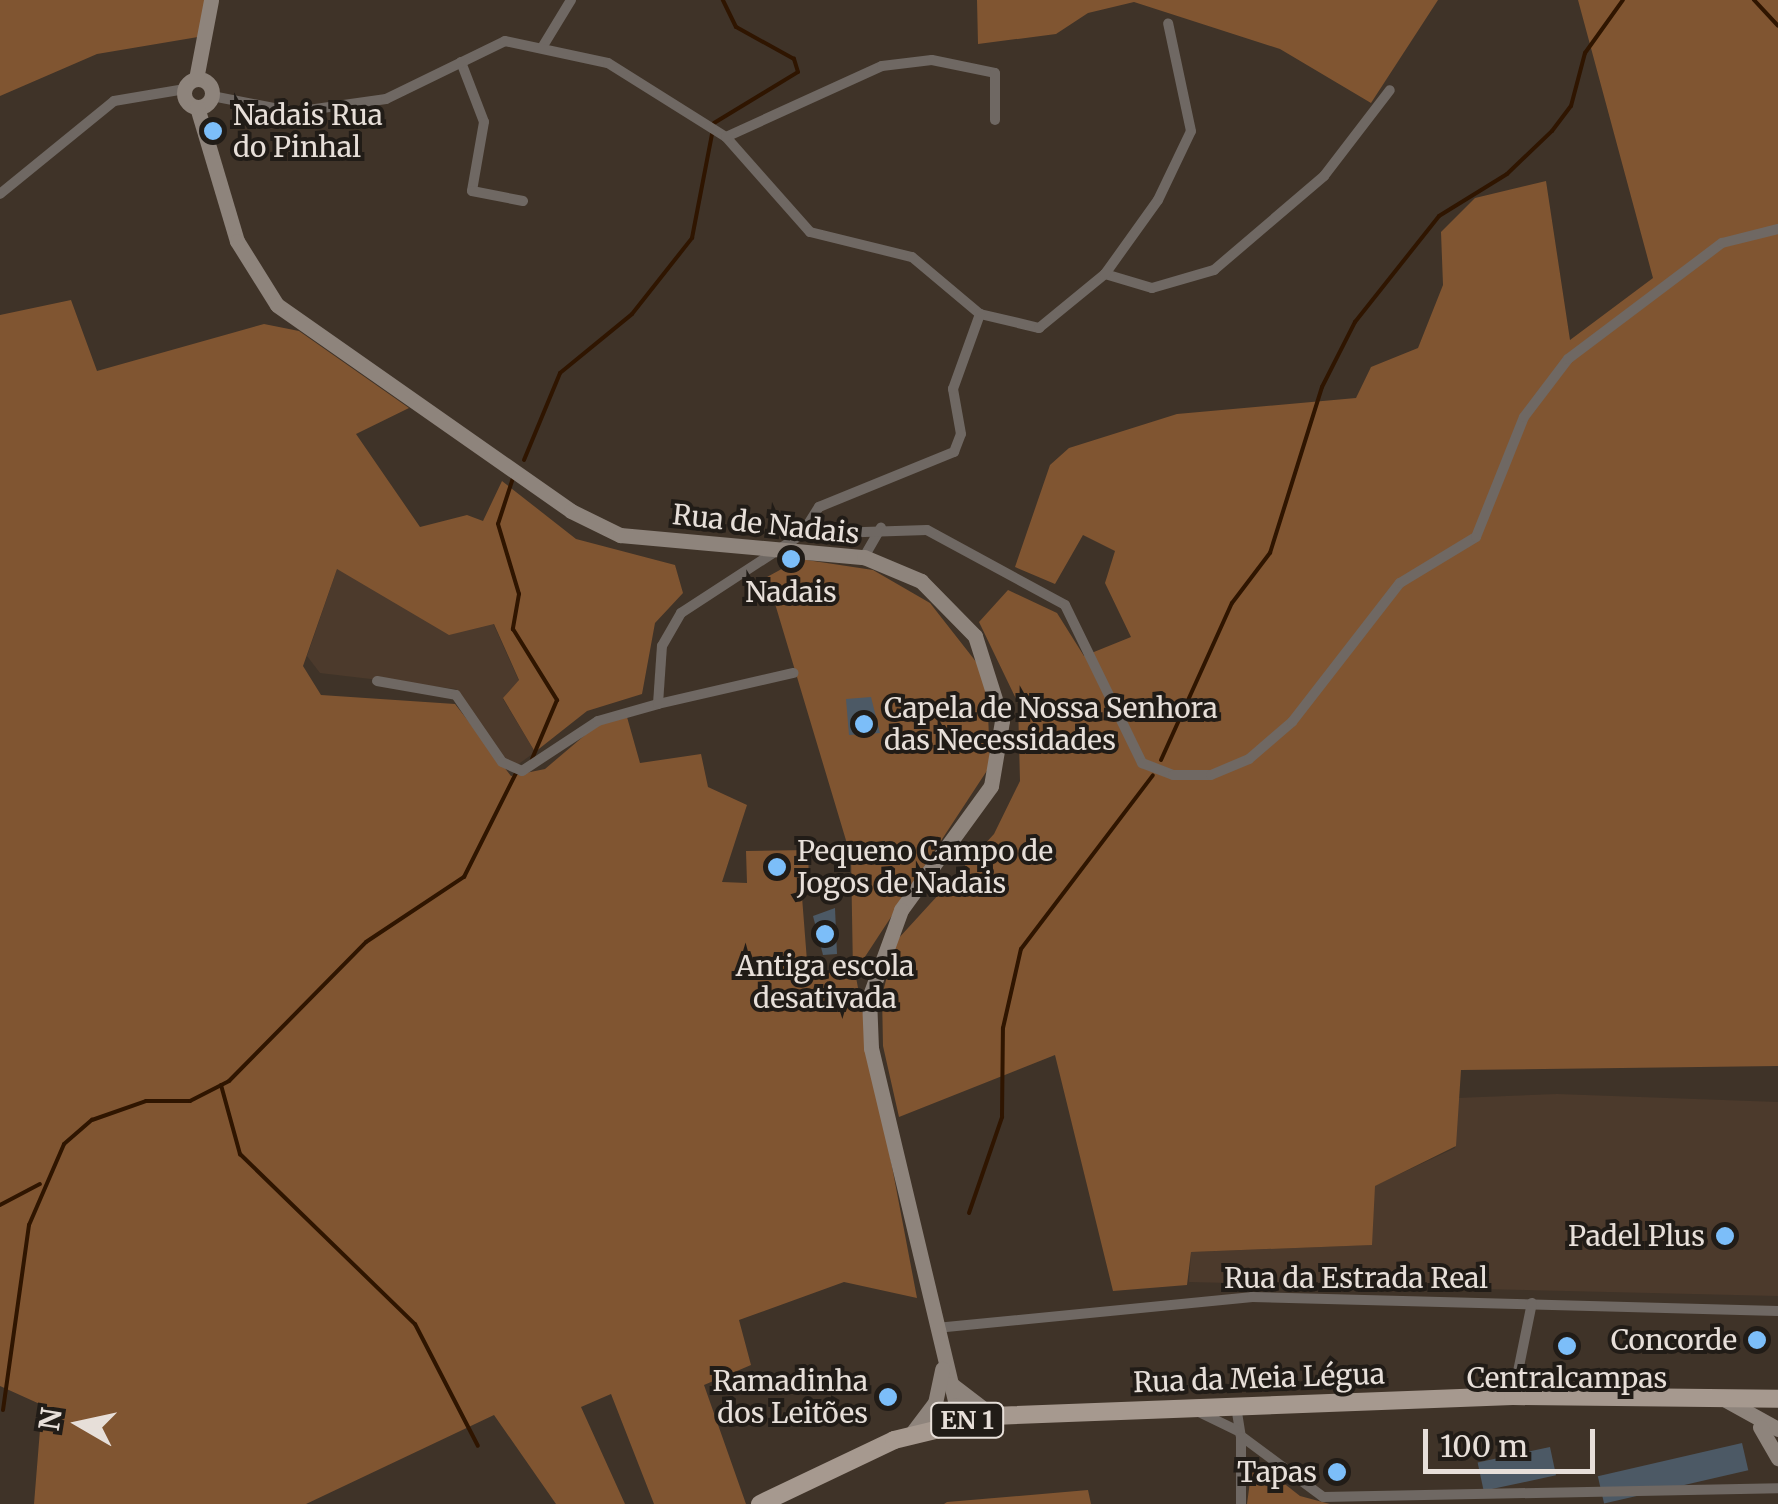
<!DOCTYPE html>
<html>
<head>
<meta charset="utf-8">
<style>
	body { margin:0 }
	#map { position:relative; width:1778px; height:1504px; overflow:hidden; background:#3f3328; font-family:Merriweather,serif }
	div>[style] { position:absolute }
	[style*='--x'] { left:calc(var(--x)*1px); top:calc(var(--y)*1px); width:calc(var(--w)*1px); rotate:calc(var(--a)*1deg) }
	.built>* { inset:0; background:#4c3a2c }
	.green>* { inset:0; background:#805531 }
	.stream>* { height:4px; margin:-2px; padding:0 2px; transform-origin:2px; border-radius:2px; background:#2f1500 }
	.building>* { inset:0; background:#4c5965; transform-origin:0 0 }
	.street>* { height:10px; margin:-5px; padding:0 5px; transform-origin:5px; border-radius:5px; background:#6f6863 }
	.secondary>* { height:15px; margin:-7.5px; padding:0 7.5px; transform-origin:7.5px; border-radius:7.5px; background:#8e847c }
	.secondary>.ring { margin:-7.5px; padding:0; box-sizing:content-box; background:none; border:15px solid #8e847c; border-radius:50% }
	.primary>* { height:18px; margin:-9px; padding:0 9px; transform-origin:9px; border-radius:9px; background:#a6998f }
	.dots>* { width:28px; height:28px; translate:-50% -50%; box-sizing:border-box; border:5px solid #211c17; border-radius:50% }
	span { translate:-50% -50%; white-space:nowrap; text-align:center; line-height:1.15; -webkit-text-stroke:8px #211c17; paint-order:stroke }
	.shield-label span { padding:2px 8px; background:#211c17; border:2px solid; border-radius:8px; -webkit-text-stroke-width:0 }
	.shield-label { font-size:25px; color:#e7dfd9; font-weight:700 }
	.poi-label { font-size:28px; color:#e7dfd9 }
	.left { translate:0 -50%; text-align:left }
	.right { translate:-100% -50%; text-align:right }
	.street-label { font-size:28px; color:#e7dfd9 }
	.north { position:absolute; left:30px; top:1374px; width:100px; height:100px; -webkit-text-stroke:8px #211c17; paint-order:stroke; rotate:279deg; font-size:28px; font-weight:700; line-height:40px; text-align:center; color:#e7dfd9 }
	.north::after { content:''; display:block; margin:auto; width:35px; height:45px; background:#e7dfd9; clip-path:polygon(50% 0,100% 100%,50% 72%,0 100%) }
	.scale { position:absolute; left:1423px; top:1429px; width:172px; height:45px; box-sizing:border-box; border:5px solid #e7dfd9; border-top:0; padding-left:12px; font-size:30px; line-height:35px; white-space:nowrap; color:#e7dfd9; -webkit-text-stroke:8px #211c17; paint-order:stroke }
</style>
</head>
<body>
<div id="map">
	<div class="built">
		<i style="clip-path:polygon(337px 569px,493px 623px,519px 681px,503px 699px,535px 752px,516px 766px,503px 758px,456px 689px,320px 673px,307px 656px)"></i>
		<i style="clip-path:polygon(1557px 1094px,1778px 1102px,1778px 1296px,1189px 1282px,1191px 1252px,1369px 1245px,1374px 1186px,1455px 1148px,1457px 1098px)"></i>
	</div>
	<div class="green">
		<i style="clip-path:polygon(0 0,206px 0,198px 37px,97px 54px,0 96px)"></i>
		<i style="clip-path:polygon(977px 0,1438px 0,1371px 103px,1280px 49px,1134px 2px,1088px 13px,1056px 34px,978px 44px)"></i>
		<i style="clip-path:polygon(1578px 0,1778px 0,1778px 1066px,1461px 1070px,1456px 1146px,1375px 1186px,1372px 1245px,1191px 1252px,1187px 1285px,1113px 1291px,1055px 1055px,899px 1117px,883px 1046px,882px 995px,897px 940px,994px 834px,1020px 781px,1018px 703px,979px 622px,1008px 590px,1057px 613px,1084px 656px,1131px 637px,1105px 583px,1115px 551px,1083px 535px,1055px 584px,1015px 567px,1050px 465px,1069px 448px,1177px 414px,1356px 398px,1371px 367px,1418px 348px,1443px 285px,1441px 232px,1475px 198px,1546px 181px,1570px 340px,1653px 278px)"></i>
		<i style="clip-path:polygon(71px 300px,97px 371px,264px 324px,299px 331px,409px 408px,356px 434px,420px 527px,467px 515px,483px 521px,502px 481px,576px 539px,675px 565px,683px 593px,655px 623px,642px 694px,587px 711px,535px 752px,503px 698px,519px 680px,494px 624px,449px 635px,337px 569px,303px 666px,321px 695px,455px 704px,511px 776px,545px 769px,598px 724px,627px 717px,640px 763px,701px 754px,708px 787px,747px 805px,722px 882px,747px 883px,746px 851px,808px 850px,809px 883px,801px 884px,808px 974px,853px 972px,851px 857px,767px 577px,800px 559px,873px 570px,930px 603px,977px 663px,987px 685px,990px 766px,855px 972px,917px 1298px,844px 1282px,739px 1320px,751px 1365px,704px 1385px,746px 1504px,654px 1504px,611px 1394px,581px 1407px,625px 1504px,556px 1504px,494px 1415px,306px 1504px,34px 1504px,42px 1405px,0 1386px,0 315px)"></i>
		<i style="clip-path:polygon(1253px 1459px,1300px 1496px,1330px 1504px,1247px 1504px)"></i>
		<i style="clip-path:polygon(1088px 1490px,1091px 1504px,944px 1504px,947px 1502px)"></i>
	</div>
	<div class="stream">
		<i style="--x:1754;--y:0;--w:35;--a:47"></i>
		<i style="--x:714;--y:123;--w:98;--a:-31.3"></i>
		<i style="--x:798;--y:72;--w:14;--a:-107"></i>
		<i style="--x:794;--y:59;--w:66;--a:-151.1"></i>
		<i style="--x:736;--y:27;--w:30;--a:-116"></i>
		<i style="--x:524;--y:460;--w:94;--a:-67.5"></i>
		<i style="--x:560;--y:373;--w:93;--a:-39.3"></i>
		<i style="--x:632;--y:314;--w:97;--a:-51.7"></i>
		<i style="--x:692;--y:238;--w:106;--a:-79.1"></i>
		<i style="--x:513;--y:478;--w:48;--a:108.1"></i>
		<i style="--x:498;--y:524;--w:73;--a:73.3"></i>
		<i style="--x:519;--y:594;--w:36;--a:100"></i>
		<i style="--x:513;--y:629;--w:84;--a:58.2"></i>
		<i style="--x:557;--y:700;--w:64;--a:113"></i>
		<i style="--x:1161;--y:760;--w:172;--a:-65.7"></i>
		<i style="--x:1232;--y:603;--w:63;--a:-52.8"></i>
		<i style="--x:1270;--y:553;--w:174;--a:-72.6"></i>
		<i style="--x:1322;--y:387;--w:73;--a:-63.1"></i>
		<i style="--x:1355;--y:322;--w:135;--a:-51.6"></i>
		<i style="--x:1439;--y:216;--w:80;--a:-31.7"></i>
		<i style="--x:1507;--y:174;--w:62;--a:-43.7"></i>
		<i style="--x:1552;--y:131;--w:31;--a:-53"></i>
		<i style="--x:1571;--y:106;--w:55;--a:-75.2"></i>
		<i style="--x:1585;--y:53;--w:65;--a:-54.4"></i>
		<i style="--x:221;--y:1085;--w:72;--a:74.6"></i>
		<i style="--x:240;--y:1154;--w:244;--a:44.2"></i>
		<i style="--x:415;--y:1324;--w:137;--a:62.7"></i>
		<i style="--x:0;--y:1205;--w:45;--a:-27.7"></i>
		<i style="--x:969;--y:1213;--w:102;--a:-71"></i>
		<i style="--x:1002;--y:1117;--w:89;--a:-89.4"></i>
		<i style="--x:1003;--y:1028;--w:81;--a:-77.2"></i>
		<i style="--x:1021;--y:949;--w:218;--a:-52.8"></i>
		<i style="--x:3;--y:1410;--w:187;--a:-82"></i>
		<i style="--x:29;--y:1225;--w:88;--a:-66.6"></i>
		<i style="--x:64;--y:1144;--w:37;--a:-41"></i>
		<i style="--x:92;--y:1120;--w:57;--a:-19.4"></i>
		<i style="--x:146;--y:1101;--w:44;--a:0"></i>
		<i style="--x:190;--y:1101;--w:44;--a:-27.1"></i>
		<i style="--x:229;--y:1081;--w:195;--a:-45.4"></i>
		<i style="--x:366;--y:942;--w:118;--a:-33.6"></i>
		<i style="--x:464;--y:877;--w:119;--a:-63.4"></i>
	</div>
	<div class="building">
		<i style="clip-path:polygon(871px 697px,880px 733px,849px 735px,846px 699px)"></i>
		<i style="clip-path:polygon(835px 908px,837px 954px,823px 955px,813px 916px)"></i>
		<i style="left:1742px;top:1443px;width:28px;height:148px;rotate:77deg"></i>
		<i style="left:1550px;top:1447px;width:29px;height:74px;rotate:78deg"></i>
	</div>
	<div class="street">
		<i style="--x:543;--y:46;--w:54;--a:-58.7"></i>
		<i style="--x:461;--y:62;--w:64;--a:69"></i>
		<i style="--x:484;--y:122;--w:70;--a:99.9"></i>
		<i style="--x:472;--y:191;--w:52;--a:11.1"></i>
		<i style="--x:212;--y:96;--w:84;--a:11"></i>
		<i style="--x:294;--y:112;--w:93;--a:-8"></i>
		<i style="--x:386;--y:99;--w:132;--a:-26"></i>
		<i style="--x:505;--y:41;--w:105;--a:12.1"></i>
		<i style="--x:608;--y:63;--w:139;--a:32.1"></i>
		<i style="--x:726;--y:137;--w:127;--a:48.5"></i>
		<i style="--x:810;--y:232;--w:105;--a:13.8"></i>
		<i style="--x:912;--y:257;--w:89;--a:40"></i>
		<i style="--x:726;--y:137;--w:171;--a:-24.5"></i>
		<i style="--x:882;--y:66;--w:50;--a:-6.8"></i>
		<i style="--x:932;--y:60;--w:64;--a:11.7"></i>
		<i style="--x:995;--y:73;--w:47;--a:90"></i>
		<i style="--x:0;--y:194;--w:147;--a:-39.2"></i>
		<i style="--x:114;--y:101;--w:72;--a:-9.6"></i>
		<i style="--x:1105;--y:274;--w:49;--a:16.6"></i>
		<i style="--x:1152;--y:288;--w:65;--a:-16.2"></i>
		<i style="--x:1214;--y:270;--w:145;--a:-40.5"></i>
		<i style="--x:1324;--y:176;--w:108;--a:-52.5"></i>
		<i style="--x:980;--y:314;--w:61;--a:13.3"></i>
		<i style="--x:1039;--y:328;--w:85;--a:-39.3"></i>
		<i style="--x:1105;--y:274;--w:91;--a:-54.4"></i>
		<i style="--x:1158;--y:200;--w:76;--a:-64.4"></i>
		<i style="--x:1191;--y:131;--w:110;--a:-102"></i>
		<i style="--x:802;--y:534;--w:32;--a:-58"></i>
		<i style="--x:819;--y:507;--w:146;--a:-22.2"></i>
		<i style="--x:954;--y:452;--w:19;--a:-69"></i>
		<i style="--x:961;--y:434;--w:46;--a:-100.1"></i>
		<i style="--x:953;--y:389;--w:80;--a:-70.2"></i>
		<i style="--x:864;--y:557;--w:34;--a:-60"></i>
		<i style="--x:377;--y:681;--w:80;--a:10"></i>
		<i style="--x:456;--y:695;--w:81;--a:55.5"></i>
		<i style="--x:502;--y:762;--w:22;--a:24"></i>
		<i style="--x:522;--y:771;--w:91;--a:-33.3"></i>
		<i style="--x:598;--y:721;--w:62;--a:-15.8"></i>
		<i style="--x:658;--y:704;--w:58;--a:-86.1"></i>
		<i style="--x:662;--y:646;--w:38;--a:-60"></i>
		<i style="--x:681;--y:613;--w:145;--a:-33.1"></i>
		<i style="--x:802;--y:534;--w:125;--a:-1.8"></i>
		<i style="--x:927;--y:530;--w:157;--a:28.5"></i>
		<i style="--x:1065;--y:605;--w:176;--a:64"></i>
		<i style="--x:1142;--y:763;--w:33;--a:21"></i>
		<i style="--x:1173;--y:775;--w:38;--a:0"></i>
		<i style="--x:1211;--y:775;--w:41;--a:-22.8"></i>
		<i style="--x:1249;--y:759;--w:57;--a:-40.7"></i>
		<i style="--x:1292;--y:722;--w:176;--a:-52.2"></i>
		<i style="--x:1400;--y:583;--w:89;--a:-31.2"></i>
		<i style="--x:1476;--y:537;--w:129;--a:-68.2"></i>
		<i style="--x:1524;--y:417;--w:73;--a:-52.8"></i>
		<i style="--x:1568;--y:359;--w:193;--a:-37"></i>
		<i style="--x:1722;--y:243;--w:58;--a:-14"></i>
		<i style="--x:658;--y:704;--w:139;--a:-12.9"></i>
		<i style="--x:936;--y:1328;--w:318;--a:-5.6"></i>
		<i style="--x:1252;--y:1297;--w:526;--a:1.52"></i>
		<i style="--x:1513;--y:1396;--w:95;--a:-78.5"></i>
		<i style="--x:1236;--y:1406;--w:30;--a:81"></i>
		<i style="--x:1241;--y:1436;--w:102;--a:36.6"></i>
		<i style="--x:1323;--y:1497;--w:455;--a:-1.1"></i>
		<i style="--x:1199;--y:1412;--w:43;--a:26"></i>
		<i style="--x:1241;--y:1437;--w:67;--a:90"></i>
	</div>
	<div class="secondary">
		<i class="ring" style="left:184px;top:79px;width:13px;height:13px"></i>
		<i style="--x:196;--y:79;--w:80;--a:-79.2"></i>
		<i style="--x:197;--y:107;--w:140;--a:73.4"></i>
		<i style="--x:237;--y:241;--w:75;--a:58"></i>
		<i style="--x:277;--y:305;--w:359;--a:35"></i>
		<i style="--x:571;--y:511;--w:55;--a:26.1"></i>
		<i style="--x:620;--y:535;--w:245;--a:5.2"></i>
		<i style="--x:864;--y:557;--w:62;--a:22.8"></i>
		<i style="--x:921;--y:581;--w:77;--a:45.5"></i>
		<i style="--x:975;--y:636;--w:89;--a:72.4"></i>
		<i style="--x:1002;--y:721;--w:66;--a:99.6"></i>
		<i style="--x:991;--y:786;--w:153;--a:126"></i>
		<i style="--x:901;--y:910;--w:94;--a:110"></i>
		<i style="--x:869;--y:998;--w:50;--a:87.7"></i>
		<i style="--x:871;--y:1048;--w:367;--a:76.6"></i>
		<i style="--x:956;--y:1405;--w:21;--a:113"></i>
		<i style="--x:951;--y:1384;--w:53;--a:37.3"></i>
		<i style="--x:1722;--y:1398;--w:64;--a:29"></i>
		<i style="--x:1760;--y:1427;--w:36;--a:60"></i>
		<i style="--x:912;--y:1433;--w:38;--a:-53"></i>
		<i style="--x:935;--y:1403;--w:35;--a:-78"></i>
	</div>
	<div class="primary">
		<i style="--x:760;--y:1504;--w:148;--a:-25.5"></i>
		<i style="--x:894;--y:1440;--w:102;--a:-13.6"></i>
		<i style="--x:993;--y:1416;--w:520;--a:-2.2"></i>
		<i style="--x:1513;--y:1396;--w:265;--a:0.6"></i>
	</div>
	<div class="dots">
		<i style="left:213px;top:131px;background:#7cbef9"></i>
		<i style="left:791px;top:559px;background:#7cbef9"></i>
		<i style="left:864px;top:724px;background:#7cbef9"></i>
		<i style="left:777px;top:867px;background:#7cbef9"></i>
		<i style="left:825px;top:934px;background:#7cbef9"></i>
		<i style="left:1725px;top:1236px;background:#7cbef9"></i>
		<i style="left:1757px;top:1340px;background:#7cbef9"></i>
		<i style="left:1567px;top:1346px;background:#7cbef9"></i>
		<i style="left:888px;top:1397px;background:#7cbef9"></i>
		<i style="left:1337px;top:1472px;background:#7cbef9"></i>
	</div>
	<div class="shield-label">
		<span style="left:967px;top:1420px">EN 1</span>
	</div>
	<div class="poi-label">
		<span class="left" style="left:233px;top:131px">Nadais Rua<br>do Pinhal</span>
		<span style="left:791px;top:592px">Nadais</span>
		<span class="left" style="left:884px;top:724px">Capela de Nossa Senhora<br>das Necessidades</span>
		<span class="left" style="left:797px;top:867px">Pequeno Campo de<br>Jogos de Nadais</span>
		<span style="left:825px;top:982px">Antiga escola<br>desativada</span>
		<span class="right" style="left:1705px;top:1236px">Padel Plus</span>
		<span class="right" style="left:1737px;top:1340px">Concorde</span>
		<span style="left:1567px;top:1378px">Centralcampas</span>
		<span class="right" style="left:868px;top:1397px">Ramadinha<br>dos Leitões</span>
		<span class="right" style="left:1317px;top:1472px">Tapas</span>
	</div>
	<div class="street-label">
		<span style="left:766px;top:524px;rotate:6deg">Rua de Nadais</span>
		<span style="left:1356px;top:1278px">Rua da Estrada Real</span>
		<span style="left:1259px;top:1378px;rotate:-2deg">Rua da Meia Légua</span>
	</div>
	<div class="north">N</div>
	<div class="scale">100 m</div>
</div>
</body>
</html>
